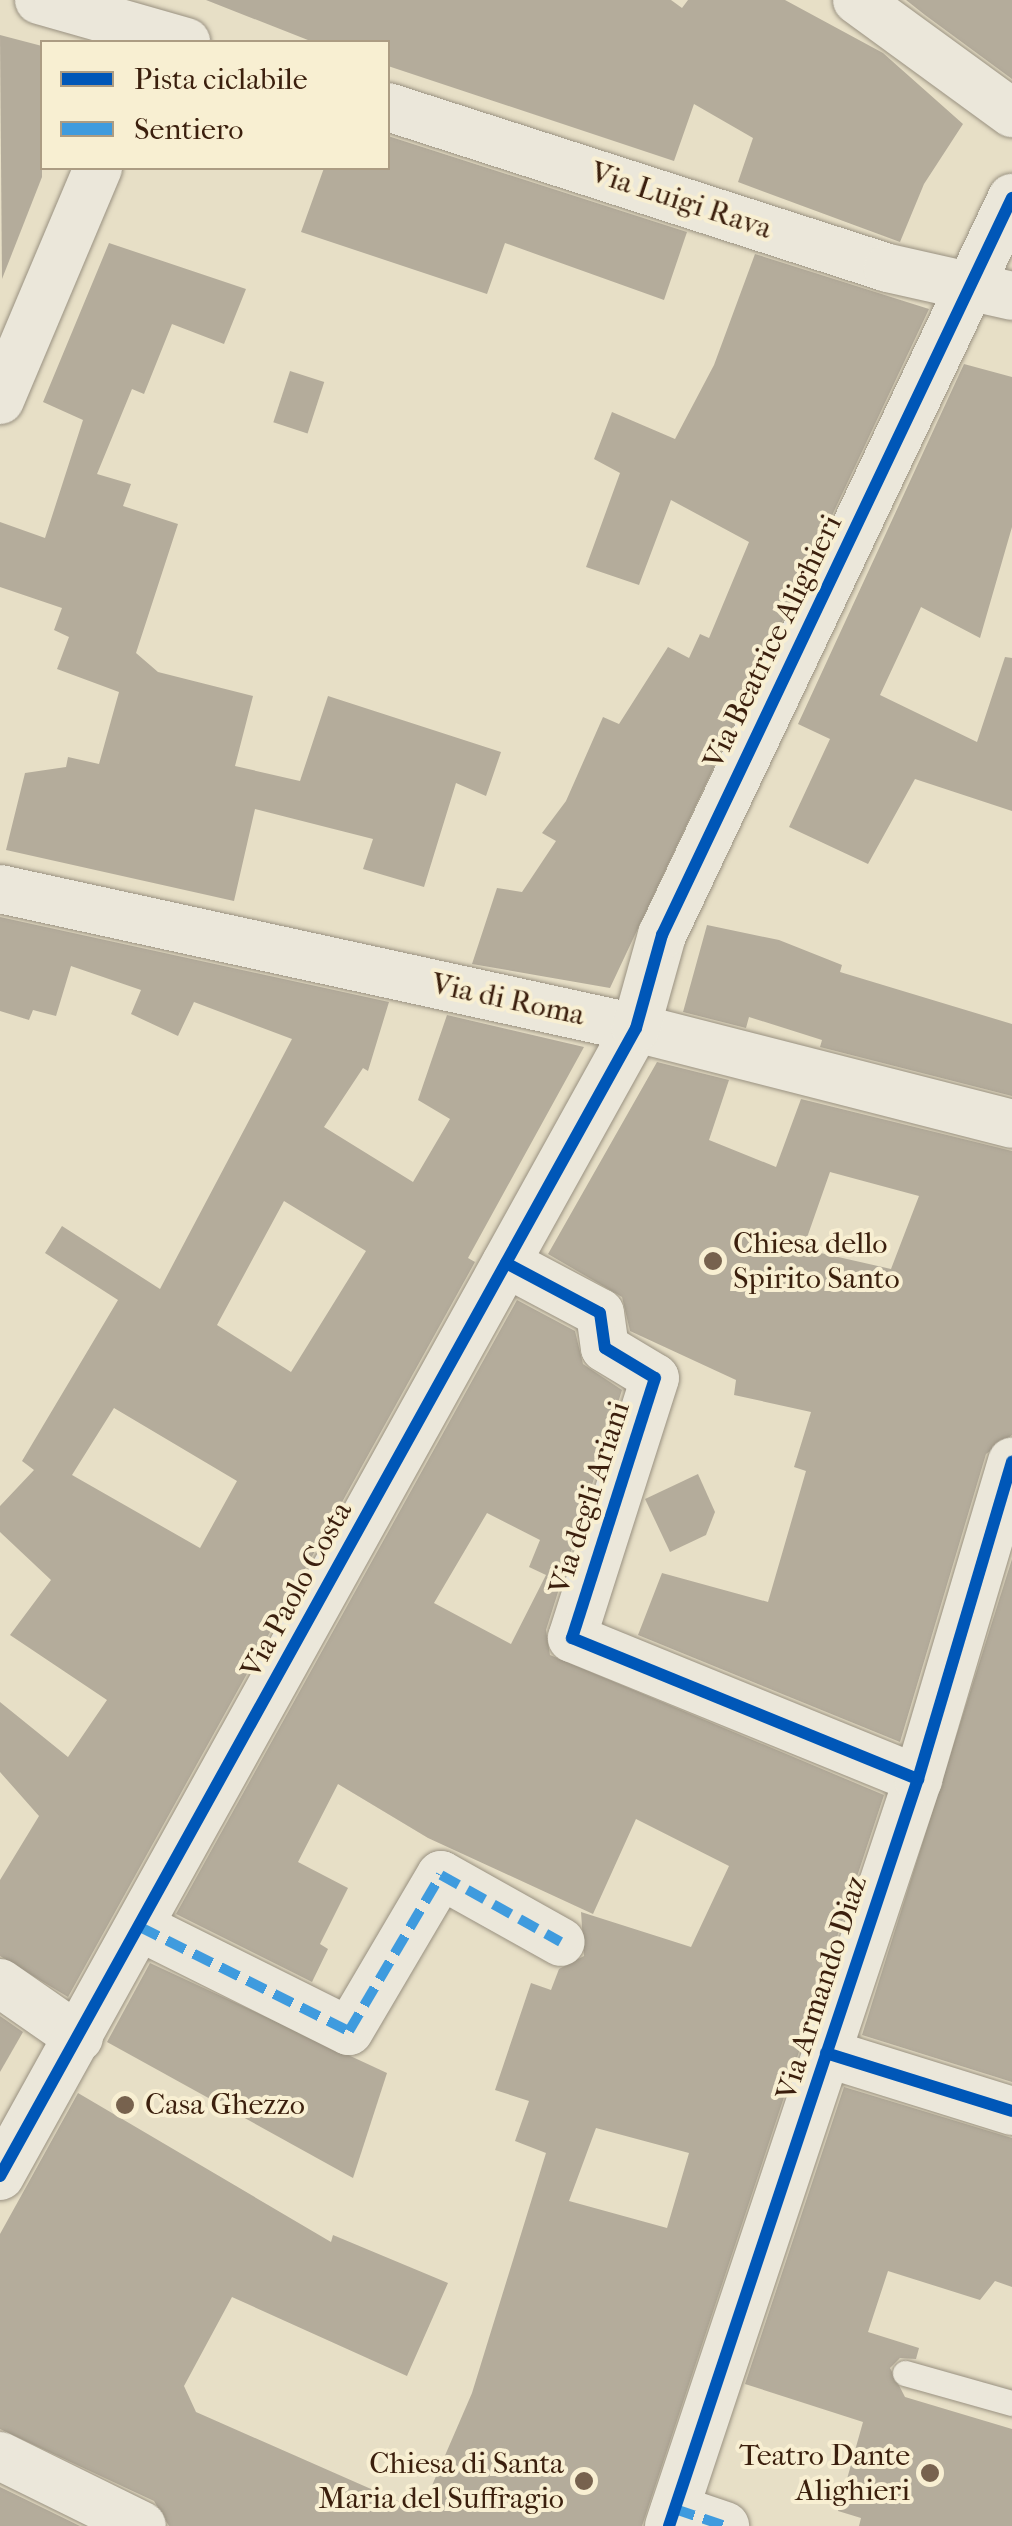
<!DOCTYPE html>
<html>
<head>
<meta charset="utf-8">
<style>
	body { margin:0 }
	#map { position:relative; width:1012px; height:2526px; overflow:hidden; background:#e7dfc6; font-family:"IM FELL French Canon",serif }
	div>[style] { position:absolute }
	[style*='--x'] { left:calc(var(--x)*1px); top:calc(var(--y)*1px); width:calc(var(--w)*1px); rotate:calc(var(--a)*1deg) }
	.building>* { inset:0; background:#b4ac9b; transform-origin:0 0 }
	.roads { filter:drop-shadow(0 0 2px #999181) drop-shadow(0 0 2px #999181) }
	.lane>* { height:25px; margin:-12.5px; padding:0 12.5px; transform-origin:12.5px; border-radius:12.5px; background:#ebe7da }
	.street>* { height:48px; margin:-24px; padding:0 24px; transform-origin:24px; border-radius:24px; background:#ebe7da }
	.quiet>* { height:10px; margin-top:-5px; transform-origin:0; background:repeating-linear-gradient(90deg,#3f9bde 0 20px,transparent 0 30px) }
	.cycleway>* { height:12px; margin:-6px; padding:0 6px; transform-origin:6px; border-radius:6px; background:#0057b8 }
	.dots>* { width:28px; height:28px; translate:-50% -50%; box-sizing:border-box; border:5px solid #f8efd2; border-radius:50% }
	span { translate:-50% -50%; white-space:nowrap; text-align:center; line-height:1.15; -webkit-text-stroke:8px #f8efd2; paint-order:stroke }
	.street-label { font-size:30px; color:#3b1f0d }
	.poi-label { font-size:30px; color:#3b1f0d }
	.left { translate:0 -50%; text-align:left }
	.right { translate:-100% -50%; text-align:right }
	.legend { position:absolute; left:40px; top:40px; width:350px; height:130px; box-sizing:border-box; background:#f8efd2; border:2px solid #ac9c83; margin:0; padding:12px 18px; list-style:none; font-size:30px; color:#3b1f0d }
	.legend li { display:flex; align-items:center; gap:20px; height:50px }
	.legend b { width:50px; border:2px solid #ac9c83 }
</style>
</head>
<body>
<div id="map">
	<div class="building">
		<i style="clip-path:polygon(206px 0,671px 0,682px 8px,688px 0,785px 0,883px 53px,963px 124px,924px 184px,900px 242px,738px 182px,753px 138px,694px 104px,674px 161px,388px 66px,388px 42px,313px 42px)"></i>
		<i style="clip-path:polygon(906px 0,1012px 0,1012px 79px,925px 15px)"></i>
		<i style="clip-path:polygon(0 35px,42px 46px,42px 177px,2px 279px)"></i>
		<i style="clip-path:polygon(388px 136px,687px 232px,664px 300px,505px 243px,487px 294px,301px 232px,324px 168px,388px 168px)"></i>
		<i style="clip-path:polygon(109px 243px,246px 289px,224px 344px,172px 324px,144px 394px,132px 389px,97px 474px,131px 484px,123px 506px,178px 524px,136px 653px,158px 672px,253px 696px,235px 766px,300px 781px,328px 696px,501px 752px,486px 796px,456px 783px,424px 887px,363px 869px,373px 839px,255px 809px,234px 901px,6px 850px,25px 773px,66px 767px,68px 757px,99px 764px,119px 692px,57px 669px,69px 637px,54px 630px,62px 608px,0 587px,0 522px,45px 538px,83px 420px,43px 402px)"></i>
		<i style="clip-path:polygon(755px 254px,929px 309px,610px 988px,472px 964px,497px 888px,522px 892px,556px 841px,542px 833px,566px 801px,603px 717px,619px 724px,668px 647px,689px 658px,700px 634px,709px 638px,749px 542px,671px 500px,639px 585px,586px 567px,620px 473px,594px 459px,612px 412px,675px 439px,714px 365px)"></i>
		<i style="clip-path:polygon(964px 364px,1012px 377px,1012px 527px,980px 638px,921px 607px,880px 695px,977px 742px,1005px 657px,1012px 658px,1012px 811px,915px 779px,868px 864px,789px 827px,830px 739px,798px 724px)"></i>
		<i style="left:290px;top:371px;width:36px;height:54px;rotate:18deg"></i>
		<i style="clip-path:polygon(evenodd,0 917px,389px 1002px,368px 1071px,363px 1068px,324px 1127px,413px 1182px,450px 1119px,418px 1100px,447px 1015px,584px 1047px,468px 1258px,475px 1262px,68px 1997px,0 1956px,0 1880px,39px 1816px,0 1772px,0 1702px,68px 1757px,107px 1700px,10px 1635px,51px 1580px,0 1532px,0 1506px,34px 1470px,22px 1461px,118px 1300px,45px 1253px,62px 1226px,160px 1289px,292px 1039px,194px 1002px,178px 1036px,131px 1014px,141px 990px,71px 966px,56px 1016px,33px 1010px,29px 1020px,0 1011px,0 917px,284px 1201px,366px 1251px,291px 1372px,217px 1325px,284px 1201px,0 917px,114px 1408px,237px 1481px,200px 1548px,72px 1475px,114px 1408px)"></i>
		<i style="clip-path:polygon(707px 925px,779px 940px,842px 965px,840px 972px,1012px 1024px,1012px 1096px,820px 1047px,822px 1040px,749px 1017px,746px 1028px,683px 1012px)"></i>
		<i style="clip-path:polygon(evenodd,657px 1062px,729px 1080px,709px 1140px,776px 1167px,801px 1099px,1012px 1151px,1012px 1435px,986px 1454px,900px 1742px,638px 1635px,662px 1573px,768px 1602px,806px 1471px,794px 1467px,811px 1412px,734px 1395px,736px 1380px,630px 1331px,622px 1297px,548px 1254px,657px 1062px,830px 1172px,919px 1196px,891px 1269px,803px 1249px,830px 1172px)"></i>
		<i style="clip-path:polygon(evenodd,517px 1300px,575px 1331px,583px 1364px,622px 1390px,546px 1630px,550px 1655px,884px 1795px,642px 2526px,169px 2526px,154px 2501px,0 2429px,0 2234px,78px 2093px,331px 2242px,333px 2235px,448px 2283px,407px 2376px,232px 2297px,184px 2386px,196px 2412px,421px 2511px,472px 2393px,546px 2153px,515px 2141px,529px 2101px,495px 2090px,531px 1983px,551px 1990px,559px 1969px,584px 1956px,581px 1912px,691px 1947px,729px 1866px,636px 1819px,593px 1914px,428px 1838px,338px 1784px,298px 1862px,348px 1888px,320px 1944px,328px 1949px,312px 1982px,176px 1914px,517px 1300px,487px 1513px,540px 1540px,529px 1567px,546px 1575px,511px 1644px,434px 1603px,487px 1513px,517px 1300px,596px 2128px,689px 2153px,667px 2228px,569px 2201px,596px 2128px)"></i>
		<i style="clip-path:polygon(698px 1474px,715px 1512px,706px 1535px,670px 1552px,645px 1499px)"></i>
		<i style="clip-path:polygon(1012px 1559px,1012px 2082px,862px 2035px)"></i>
		<i style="clip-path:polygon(150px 1963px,387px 2073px,353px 2178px,107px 2042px)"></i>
		<i style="clip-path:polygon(0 2016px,23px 2032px,0 2072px)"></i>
		<i style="clip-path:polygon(844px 2087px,1012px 2138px,1012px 2287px,995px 2281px,980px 2300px,888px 2271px,868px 2332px,919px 2348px,916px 2359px,900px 2358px,890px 2368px,905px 2397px,1012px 2429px,1012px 2526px,859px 2526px,861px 2518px,838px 2511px,863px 2422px,745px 2384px)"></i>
		<i style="clip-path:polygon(0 2487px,80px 2526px,0 2526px)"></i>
	</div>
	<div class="roads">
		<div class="lane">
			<i style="--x:905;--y:2373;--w:111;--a:15.7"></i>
		</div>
		<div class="street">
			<i style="--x:39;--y:0;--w:153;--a:15.9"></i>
			<i style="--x:857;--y:0;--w:192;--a:36.1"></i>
			<i style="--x:388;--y:107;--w:525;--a:17.85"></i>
			<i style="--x:888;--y:268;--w:127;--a:12.7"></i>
			<i style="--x:0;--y:400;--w:252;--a:-67.1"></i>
			<i style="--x:0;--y:889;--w:651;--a:12.33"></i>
			<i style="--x:636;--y:1028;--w:388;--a:14.3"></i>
			<i style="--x:506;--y:1263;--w:106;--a:28"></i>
			<i style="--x:600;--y:1313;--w:35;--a:82"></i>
			<i style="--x:605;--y:1348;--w:58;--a:31"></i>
			<i style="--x:655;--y:1378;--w:273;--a:107.7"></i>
			<i style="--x:572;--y:1638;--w:374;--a:22.2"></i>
			<i style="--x:140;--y:1927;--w:233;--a:26.5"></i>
			<i style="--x:349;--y:2031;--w:181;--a:-59.5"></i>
			<i style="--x:441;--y:1875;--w:137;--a:29.2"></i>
			<i style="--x:0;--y:1983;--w:96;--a:34.8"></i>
			<i style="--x:826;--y:2053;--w:195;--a:17.3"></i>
			<i style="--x:0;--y:2176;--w:1312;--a:-61.01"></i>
			<i style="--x:636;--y:1028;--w:97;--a:-74.4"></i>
			<i style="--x:662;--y:935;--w:816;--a:-64.6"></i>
			<i style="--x:0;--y:2456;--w:158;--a:26.2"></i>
			<i style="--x:675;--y:2509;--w:53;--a:18.8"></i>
			<i style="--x:669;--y:2526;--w:787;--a:-71.57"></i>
			<i style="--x:918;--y:1779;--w:331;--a:-73.5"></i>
		</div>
	</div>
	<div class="quiet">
		<i style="--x:140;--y:1927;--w:233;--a:26.5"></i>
		<i style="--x:349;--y:2031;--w:181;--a:-59.5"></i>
		<i style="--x:441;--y:1875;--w:137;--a:29.2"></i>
		<i style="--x:675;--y:2509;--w:53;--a:18.8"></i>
	</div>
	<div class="cycleway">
		<i style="--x:506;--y:1263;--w:106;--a:28"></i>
		<i style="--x:600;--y:1313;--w:35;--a:82"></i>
		<i style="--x:605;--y:1348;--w:58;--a:31"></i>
		<i style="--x:655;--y:1378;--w:273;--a:107.7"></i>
		<i style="--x:572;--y:1638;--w:374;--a:22.2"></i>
		<i style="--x:826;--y:2053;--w:195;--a:17.3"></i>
		<i style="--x:0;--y:2176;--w:1312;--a:-61.01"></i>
		<i style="--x:636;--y:1028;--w:97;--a:-74.4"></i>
		<i style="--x:662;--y:935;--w:816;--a:-64.6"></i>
		<i style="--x:669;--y:2526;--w:787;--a:-71.57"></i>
		<i style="--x:918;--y:1779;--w:331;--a:-73.5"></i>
	</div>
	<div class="dots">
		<i style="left:713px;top:1261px;background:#77624e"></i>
		<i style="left:125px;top:2105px;background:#77624e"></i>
		<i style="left:930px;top:2473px;background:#77624e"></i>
		<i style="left:584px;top:2481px;background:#77624e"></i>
	</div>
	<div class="street-label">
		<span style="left:681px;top:201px;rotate:18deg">Via Luigi Rava</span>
		<span style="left:773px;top:642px;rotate:-64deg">Via Beatrice Alighieri</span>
		<span style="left:508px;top:1000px;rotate:12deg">Via di Roma</span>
		<span style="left:590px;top:1498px;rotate:-72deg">Via degli Ariani</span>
		<span style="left:297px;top:1590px;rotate:-61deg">Via Paolo Costa</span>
		<span style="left:822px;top:1988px;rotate:-72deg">Via Armando Diaz</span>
	</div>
	<div class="poi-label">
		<span class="left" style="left:733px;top:1261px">Chiesa dello<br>Spirito Santo</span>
		<span class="left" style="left:145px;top:2105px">Casa Ghezzo</span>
		<span class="right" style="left:910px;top:2473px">Teatro Dante<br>Alighieri</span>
		<span class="right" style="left:564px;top:2481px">Chiesa di Santa<br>Maria del Suffragio</span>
	</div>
	<ul class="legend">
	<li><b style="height:12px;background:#0057b8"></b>Pista ciclabile</li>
	<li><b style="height:12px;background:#3f9bde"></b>Sentiero</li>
	</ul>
</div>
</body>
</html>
